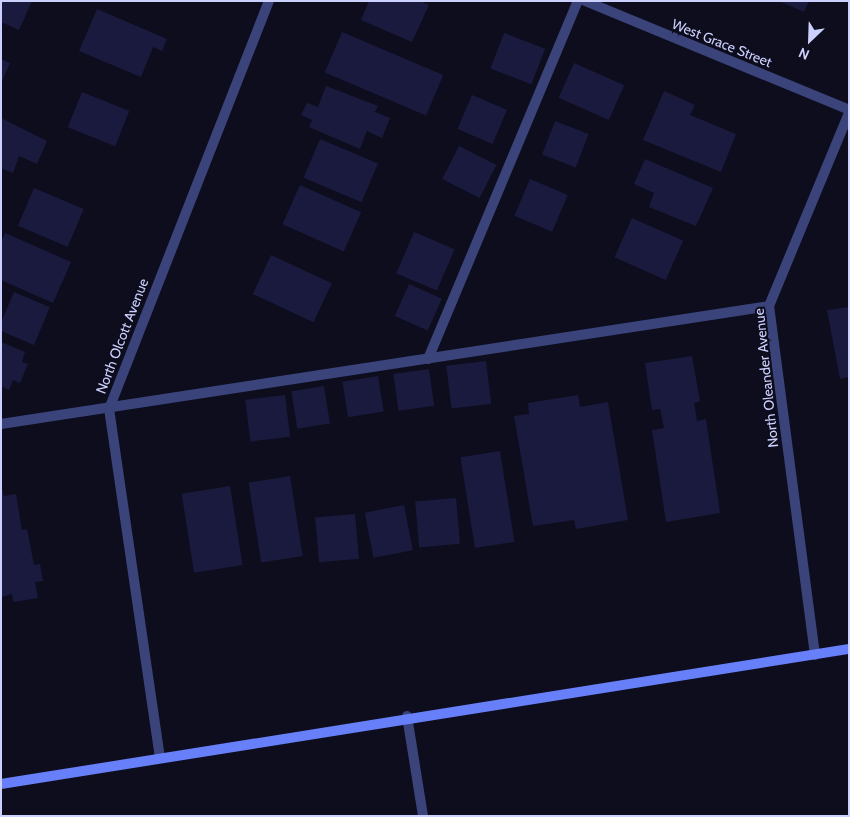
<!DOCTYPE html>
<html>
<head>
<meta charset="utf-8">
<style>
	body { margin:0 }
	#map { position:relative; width:850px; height:817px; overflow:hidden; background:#0d0d1e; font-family:Cabin,sans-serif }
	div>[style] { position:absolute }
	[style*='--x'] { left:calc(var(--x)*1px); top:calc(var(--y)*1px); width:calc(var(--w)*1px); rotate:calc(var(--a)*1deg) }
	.building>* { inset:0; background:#1a1a3e; transform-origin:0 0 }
	.service>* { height:10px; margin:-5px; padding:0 5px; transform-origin:5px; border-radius:5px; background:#3a447b }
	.minor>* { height:10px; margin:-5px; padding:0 5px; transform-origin:5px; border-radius:5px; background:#3a447b }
	.secondary>* { height:10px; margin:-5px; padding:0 5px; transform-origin:5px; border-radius:5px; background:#677ff8 }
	span { translate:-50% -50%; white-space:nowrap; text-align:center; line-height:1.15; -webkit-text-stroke:4px #0d0d1e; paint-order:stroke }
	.street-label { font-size:14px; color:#ccd0fd }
	.frame { position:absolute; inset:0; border:2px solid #ccd0fd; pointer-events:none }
	.north { position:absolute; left:785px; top:15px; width:50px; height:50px; -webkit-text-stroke:4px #0d0d1e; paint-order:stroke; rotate:204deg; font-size:14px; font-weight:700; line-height:20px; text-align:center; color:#ccd0fd }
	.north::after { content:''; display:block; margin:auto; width:18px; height:22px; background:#ccd0fd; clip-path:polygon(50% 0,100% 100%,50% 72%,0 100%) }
</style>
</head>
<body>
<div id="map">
	<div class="building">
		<i style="clip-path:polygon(1px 1px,32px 1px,19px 30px,1px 22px)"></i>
		<i style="clip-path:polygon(369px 1px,420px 1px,429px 5px,412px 42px,361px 20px)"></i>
		<i style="clip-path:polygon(779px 1px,809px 1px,804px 12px)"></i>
		<i style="clip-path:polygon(97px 9px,167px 39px,162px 51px,153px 47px,141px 77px,79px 51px)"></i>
		<i style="left:342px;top:32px;width:110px;height:44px;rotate:23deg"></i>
		<i style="left:504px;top:33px;width:44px;height:38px;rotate:21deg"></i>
		<i style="clip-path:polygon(1px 59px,10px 63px,1px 84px)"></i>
		<i style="left:574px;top:63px;width:55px;height:38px;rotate:24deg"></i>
		<i style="clip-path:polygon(326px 86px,378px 106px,375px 112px,390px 118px,382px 138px,367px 131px,360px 149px,309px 127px,312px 120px,301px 115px,307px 103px,318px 107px)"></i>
		<i style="clip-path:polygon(664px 91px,695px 105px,690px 115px,736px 134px,721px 172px,643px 140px)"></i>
		<i style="left:82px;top:92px;width:51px;height:38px;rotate:22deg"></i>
		<i style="left:472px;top:95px;width:38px;height:37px;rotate:23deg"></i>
		<i style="clip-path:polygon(1px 118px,47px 141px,37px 164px,19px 156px,13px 173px,1px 168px)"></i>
		<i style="left:555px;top:121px;width:36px;height:36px;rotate:21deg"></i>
		<i style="left:320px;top:139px;width:63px;height:42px;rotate:23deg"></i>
		<i style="left:459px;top:146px;width:42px;height:37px;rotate:27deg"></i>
		<i style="clip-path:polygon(645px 159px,713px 188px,696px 226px,649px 207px,654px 193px,634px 184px)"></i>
		<i style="left:530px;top:179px;width:41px;height:40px;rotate:23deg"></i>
		<i style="left:300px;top:185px;width:67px;height:43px;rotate:24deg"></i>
		<i style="left:34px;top:188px;width:54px;height:41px;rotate:23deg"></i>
		<i style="left:632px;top:218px;width:56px;height:43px;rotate:24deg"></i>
		<i style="left:414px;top:232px;width:44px;height:45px;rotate:23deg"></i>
		<i style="clip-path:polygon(5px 233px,71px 262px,53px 303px,1px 280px,1px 242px)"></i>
		<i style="left:271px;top:255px;width:67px;height:43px;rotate:25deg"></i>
		<i style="left:409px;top:284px;width:36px;height:35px;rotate:24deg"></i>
		<i style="left:14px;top:292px;width:39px;height:41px;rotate:23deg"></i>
		<i style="clip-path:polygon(849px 307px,849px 377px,840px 379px,827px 310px)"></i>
		<i style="clip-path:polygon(1px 342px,25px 352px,22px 362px,28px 364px,20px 383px,13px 380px,9px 390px,1px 386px)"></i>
		<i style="clip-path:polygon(692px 356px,700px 401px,694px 403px,697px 421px,706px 419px,720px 513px,666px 522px,652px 430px,664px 428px,660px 409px,652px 410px,645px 363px)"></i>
		<i style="left:486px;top:361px;width:43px;height:40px;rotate:83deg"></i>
		<i style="left:429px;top:369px;width:37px;height:36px;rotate:82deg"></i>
		<i style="left:378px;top:376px;width:36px;height:36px;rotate:81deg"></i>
		<i style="left:324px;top:386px;width:38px;height:33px;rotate:81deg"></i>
		<i style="left:285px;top:395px;width:42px;height:40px;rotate:83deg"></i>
		<i style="clip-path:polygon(578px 395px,580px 407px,608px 402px,628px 520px,576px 529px,574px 520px,533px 526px,514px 416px,529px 414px,528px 403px)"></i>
		<i style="left:500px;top:451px;width:92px;height:40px;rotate:81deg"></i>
		<i style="left:290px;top:476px;width:81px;height:42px;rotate:81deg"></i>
		<i style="clip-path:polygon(1px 485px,4px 496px,16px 494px,22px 530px,27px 529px,34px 565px,40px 564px,43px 581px,35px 582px,38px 598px,13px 602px,12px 594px,1px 597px)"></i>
		<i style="left:230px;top:486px;width:80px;height:49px;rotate:81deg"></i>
		<i style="left:456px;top:498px;width:46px;height:41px;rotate:85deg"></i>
		<i style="left:404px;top:505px;width:46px;height:40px;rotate:79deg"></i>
		<i style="left:355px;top:514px;width:45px;height:40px;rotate:85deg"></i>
	</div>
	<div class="service">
		<i style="--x:428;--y:359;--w:388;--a:-67.3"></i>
		<i style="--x:1;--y:424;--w:777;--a:-8.73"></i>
	</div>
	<div class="minor">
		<i style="--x:585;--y:1;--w:286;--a:22.4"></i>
		<i style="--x:815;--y:655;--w:352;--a:-97.5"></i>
		<i style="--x:769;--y:306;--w:209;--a:-67.5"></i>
		<i style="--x:407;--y:716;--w:101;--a:80.9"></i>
		<i style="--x:160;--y:758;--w:353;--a:-98.3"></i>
		<i style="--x:109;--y:409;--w:438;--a:-68.6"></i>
	</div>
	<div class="secondary">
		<i style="--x:1;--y:784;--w:859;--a:-9.05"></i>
	</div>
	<div class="street-label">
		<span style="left:722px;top:43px;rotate:22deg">West Grace Street</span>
		<span style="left:122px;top:336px;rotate:-69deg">North Olcott Avenue</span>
		<span style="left:766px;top:378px;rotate:-96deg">North Oleander Avenue</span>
	</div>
	<div class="frame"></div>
	<div class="north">N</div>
</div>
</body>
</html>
